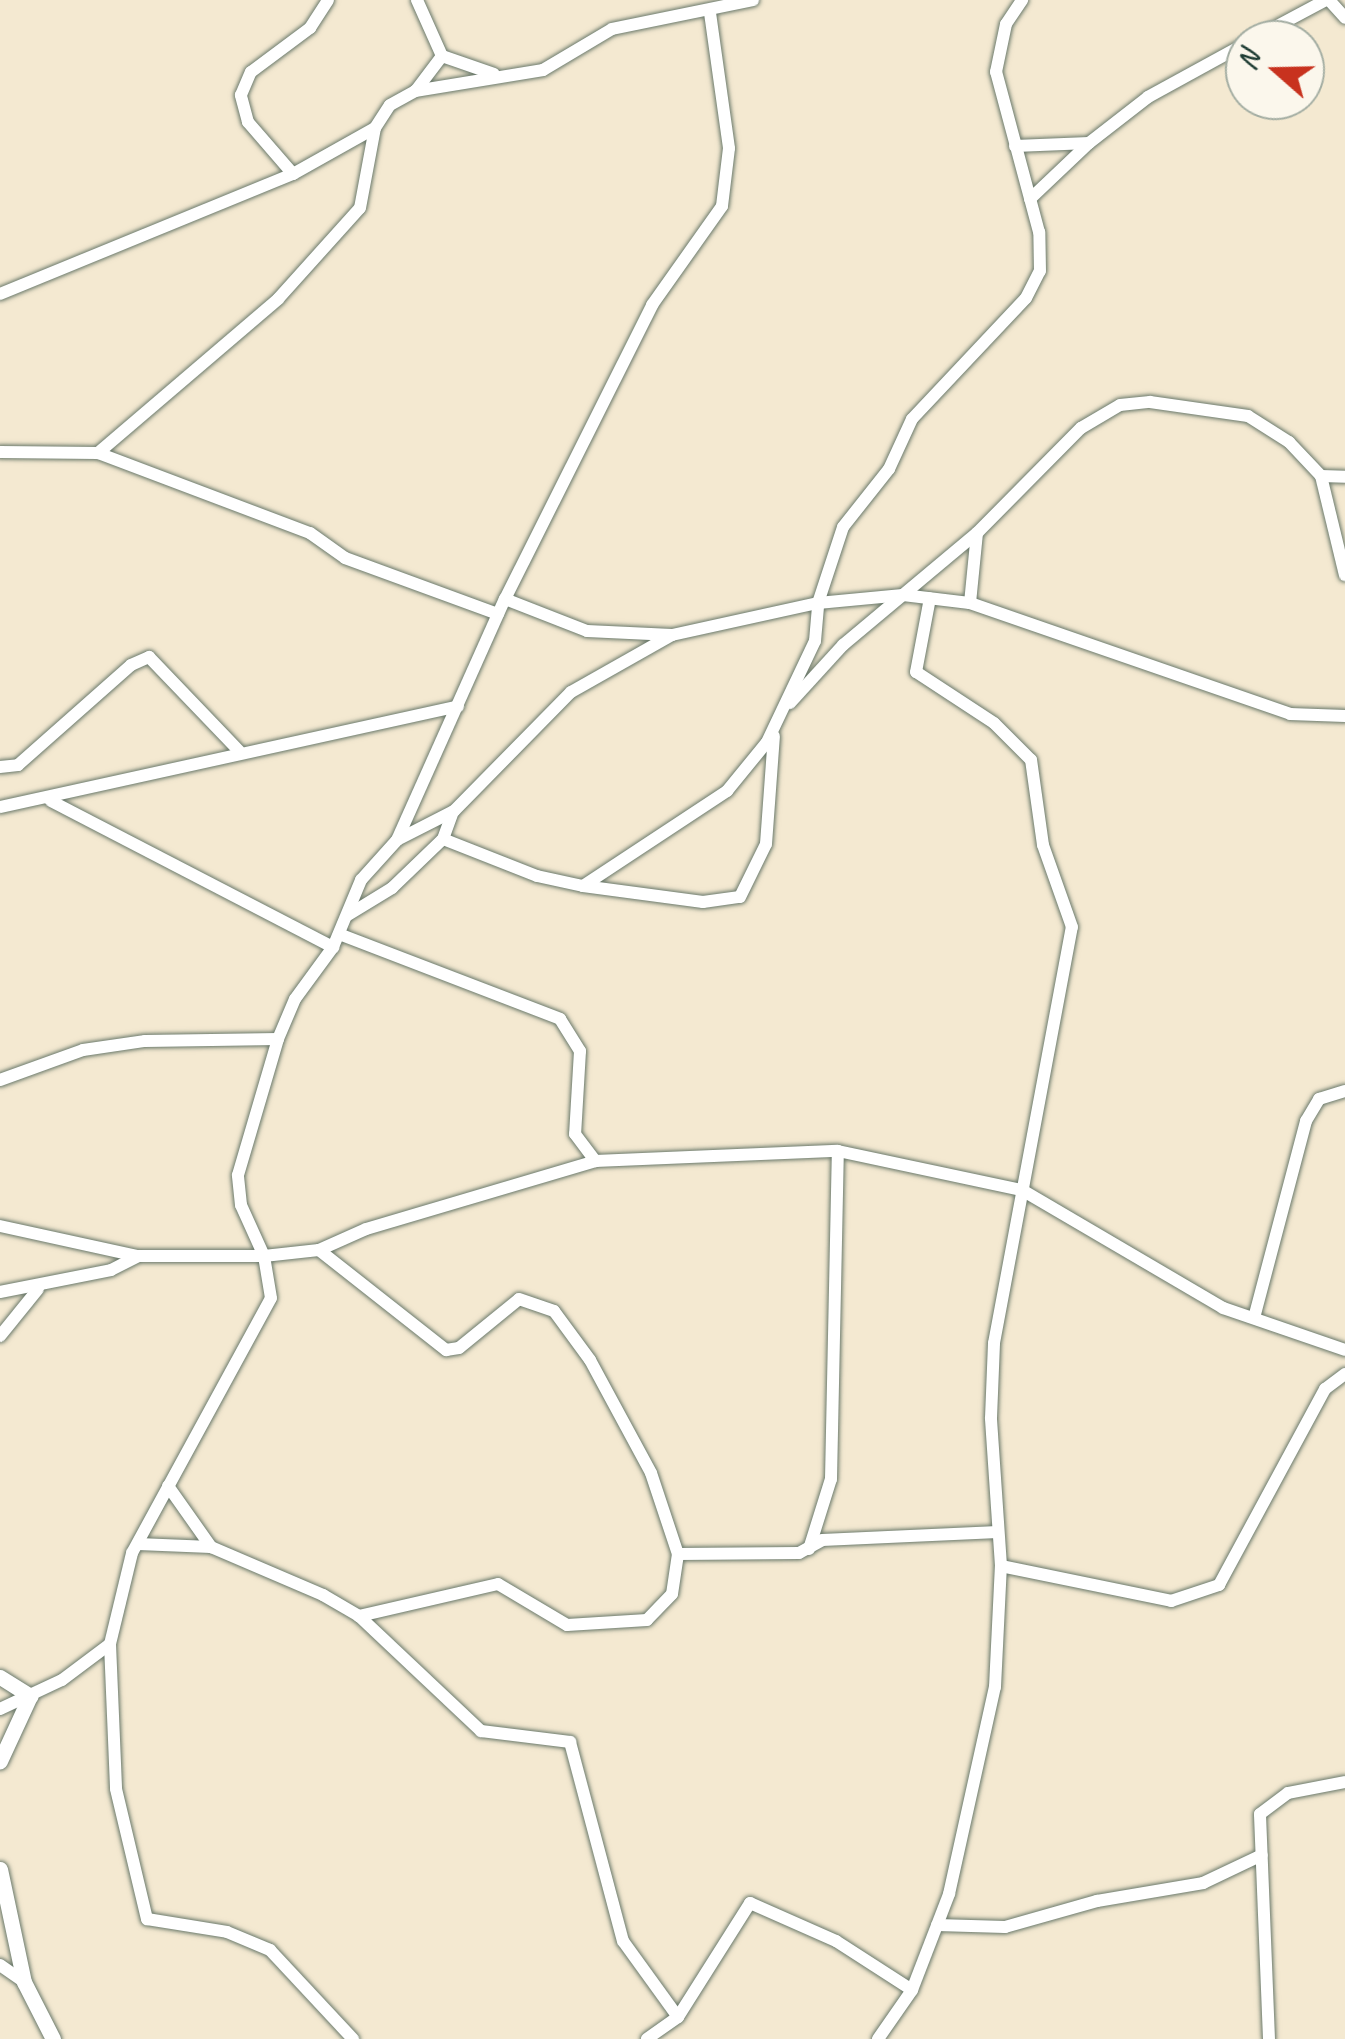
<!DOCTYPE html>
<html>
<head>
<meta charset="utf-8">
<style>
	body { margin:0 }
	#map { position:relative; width:1345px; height:2039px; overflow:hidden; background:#f4e9d1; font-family:Caveat,sans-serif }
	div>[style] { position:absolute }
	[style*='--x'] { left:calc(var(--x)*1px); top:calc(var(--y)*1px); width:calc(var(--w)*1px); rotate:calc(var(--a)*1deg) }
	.roads { filter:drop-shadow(0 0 2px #6a796b) drop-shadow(0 0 2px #6a796b) }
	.minor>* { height:12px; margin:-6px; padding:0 6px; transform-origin:6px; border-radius:6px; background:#fff }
	.tertiary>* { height:15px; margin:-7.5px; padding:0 7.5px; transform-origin:7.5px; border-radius:7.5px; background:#fff }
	span { translate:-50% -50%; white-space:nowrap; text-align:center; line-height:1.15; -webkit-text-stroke:9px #fbf7ec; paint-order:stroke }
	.north { position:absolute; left:1225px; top:20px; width:100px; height:100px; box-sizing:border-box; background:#fbf7ec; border:2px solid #a3ada2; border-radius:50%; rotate:290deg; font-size:28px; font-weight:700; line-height:40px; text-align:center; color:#1f3d34 }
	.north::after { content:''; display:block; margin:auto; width:35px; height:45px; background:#c8321e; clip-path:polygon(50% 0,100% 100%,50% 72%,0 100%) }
</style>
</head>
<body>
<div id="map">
	<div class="roads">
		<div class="minor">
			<i style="--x:1329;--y:0;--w:24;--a:48"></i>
			<i style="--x:1251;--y:40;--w:85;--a:-28.1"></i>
			<i style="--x:442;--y:56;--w:55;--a:19.1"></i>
			<i style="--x:417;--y:89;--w:41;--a:-52.9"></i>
			<i style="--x:442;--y:56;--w:61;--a:-114.1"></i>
			<i style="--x:1015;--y:146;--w:74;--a:-2.3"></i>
			<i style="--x:1089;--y:143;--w:75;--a:-37.9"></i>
			<i style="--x:1148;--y:97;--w:111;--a:-28.7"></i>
			<i style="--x:293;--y:174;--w:69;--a:-130.9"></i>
			<i style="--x:248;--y:122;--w:28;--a:-105"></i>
			<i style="--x:241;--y:95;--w:25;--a:-67"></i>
			<i style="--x:251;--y:72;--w:74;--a:-36.7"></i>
			<i style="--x:310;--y:28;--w:33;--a:-57"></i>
			<i style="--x:1030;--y:199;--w:81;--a:-43.5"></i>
			<i style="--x:0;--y:294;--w:317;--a:-22.3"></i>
			<i style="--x:293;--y:174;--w:94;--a:-29.3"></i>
			<i style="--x:375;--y:128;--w:27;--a:-57"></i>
			<i style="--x:390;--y:105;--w:29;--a:-29"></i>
			<i style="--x:415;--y:91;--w:130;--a:-9.3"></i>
			<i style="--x:543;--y:70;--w:80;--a:-30.7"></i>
			<i style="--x:612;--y:29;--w:144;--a:-11.6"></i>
			<i style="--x:0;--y:452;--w:98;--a:0.6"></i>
			<i style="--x:98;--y:453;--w:227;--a:20.7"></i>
			<i style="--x:310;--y:533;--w:43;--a:35.5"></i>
			<i style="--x:345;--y:558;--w:163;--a:20.1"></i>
			<i style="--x:98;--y:453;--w:237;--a:-40.5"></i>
			<i style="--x:278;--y:299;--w:122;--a:-48"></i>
			<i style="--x:360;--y:208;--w:81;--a:-79.4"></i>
			<i style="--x:1321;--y:476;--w:102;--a:76.4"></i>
			<i style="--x:505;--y:599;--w:88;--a:21.3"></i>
			<i style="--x:587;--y:631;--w:85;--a:2.7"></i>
			<i style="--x:672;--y:635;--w:149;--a:-12.4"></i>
			<i style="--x:818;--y:603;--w:85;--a:-5.4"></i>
			<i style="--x:903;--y:595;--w:67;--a:6.8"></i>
			<i style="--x:970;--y:603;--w:339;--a:19.1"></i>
			<i style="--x:1290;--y:714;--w:55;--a:2.1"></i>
			<i style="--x:970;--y:603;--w:70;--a:-84.3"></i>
			<i style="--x:790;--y:703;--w:79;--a:-47.6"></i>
			<i style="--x:843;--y:645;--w:175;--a:-39.9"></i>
			<i style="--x:977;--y:533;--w:148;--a:-45.3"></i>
			<i style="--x:1081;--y:428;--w:45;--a:-30.5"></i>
			<i style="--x:1120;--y:405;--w:30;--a:-6"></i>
			<i style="--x:1150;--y:402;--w:99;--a:8.1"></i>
			<i style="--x:1248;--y:416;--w:49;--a:32.4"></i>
			<i style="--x:1289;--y:442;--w:47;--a:46.7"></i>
			<i style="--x:1321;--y:476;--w:24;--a:2"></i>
			<i style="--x:0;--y:767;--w:18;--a:-6"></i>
			<i style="--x:18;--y:765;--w:151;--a:-41.5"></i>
			<i style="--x:131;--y:665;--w:20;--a:-24"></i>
			<i style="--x:149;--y:657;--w:130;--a:46.2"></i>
			<i style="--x:51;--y:801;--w:318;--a:27.4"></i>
			<i style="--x:0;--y:807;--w:469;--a:-12.4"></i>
			<i style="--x:443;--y:839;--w:101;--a:21.5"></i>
			<i style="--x:537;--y:876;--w:47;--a:12.3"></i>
			<i style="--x:583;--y:886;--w:173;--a:-33.4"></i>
			<i style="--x:727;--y:791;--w:63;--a:-50.8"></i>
			<i style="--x:767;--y:742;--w:112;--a:-64.6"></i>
			<i style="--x:815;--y:641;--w:38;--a:-85"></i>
			<i style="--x:818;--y:603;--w:80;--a:-71.8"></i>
			<i style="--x:843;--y:527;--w:74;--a:-51.6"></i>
			<i style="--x:889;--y:469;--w:55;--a:-65.3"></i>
			<i style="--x:912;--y:419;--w:166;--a:-46.7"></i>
			<i style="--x:1026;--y:298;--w:30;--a:-63"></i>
			<i style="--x:1040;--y:271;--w:39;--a:-91"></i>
			<i style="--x:1039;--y:232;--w:166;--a:-105"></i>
			<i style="--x:996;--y:72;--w:49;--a:-78.2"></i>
			<i style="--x:1006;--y:24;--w:29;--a:-56"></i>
			<i style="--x:397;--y:840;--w:64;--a:-27"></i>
			<i style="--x:454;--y:811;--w:167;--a:-45.5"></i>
			<i style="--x:571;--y:692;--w:114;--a:-29.5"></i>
			<i style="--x:583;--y:886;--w:121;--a:7.6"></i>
			<i style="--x:703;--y:902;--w:37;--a:-8"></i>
			<i style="--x:740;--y:897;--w:59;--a:-63.9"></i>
			<i style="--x:766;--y:844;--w:108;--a:-85.8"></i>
			<i style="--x:348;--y:915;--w:52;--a:-31.5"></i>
			<i style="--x:392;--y:888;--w:71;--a:-43.9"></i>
			<i style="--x:443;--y:839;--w:29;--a:-70"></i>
			<i style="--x:339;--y:934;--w:237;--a:21"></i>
			<i style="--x:560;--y:1019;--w:38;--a:58"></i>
			<i style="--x:580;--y:1051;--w:83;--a:93.4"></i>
			<i style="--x:575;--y:1134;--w:34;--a:53"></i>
			<i style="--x:0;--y:1080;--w:88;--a:-19.9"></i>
			<i style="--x:83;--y:1050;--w:63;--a:-8.3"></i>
			<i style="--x:145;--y:1041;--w:133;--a:-0.9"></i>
			<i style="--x:0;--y:1226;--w:141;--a:12.3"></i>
			<i style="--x:138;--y:1256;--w:126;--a:0"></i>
			<i style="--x:264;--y:1256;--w:55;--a:-6.2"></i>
			<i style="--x:319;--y:1250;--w:51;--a:-24.1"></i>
			<i style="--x:366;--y:1229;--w:239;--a:-16.5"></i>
			<i style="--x:595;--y:1161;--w:243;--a:-2.4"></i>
			<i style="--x:838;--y:1151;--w:188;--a:12"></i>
			<i style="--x:1022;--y:1190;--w:233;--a:30.4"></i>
			<i style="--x:1223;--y:1308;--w:129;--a:19"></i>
			<i style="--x:319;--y:1250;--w:162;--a:38.2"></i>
			<i style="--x:446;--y:1350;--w:13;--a:-9"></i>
			<i style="--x:459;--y:1348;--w:77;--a:-39.2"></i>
			<i style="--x:519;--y:1299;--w:37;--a:19"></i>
			<i style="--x:554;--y:1311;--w:61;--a:53.7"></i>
			<i style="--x:590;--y:1360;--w:128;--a:61.6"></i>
			<i style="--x:651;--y:1473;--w:85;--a:71.6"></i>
			<i style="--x:678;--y:1554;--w:40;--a:98.5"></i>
			<i style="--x:672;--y:1594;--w:36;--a:134"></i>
			<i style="--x:647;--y:1620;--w:80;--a:176.4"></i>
			<i style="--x:567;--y:1625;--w:80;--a:-149.3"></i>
			<i style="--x:498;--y:1584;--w:143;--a:167"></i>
			<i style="--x:0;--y:1292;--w:113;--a:-11.2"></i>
			<i style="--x:111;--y:1270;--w:30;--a:-27"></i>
			<i style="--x:1254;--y:1318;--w:204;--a:-75.2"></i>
			<i style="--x:1306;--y:1121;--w:26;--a:-59"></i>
			<i style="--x:1319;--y:1099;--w:27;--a:-17"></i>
			<i style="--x:0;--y:1336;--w:60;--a:-51"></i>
			<i style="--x:168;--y:1486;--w:75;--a:54.8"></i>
			<i style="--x:138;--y:1544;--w:73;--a:2.4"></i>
			<i style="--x:211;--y:1547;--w:122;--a:23.2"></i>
			<i style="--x:323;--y:1595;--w:42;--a:30.3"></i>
			<i style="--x:359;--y:1616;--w:168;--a:43.3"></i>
			<i style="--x:481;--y:1731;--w:90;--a:7"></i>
			<i style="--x:570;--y:1742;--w:206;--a:75.1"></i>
			<i style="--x:623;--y:1941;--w:94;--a:54.1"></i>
			<i style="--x:678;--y:2017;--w:38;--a:145"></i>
			<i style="--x:809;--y:1549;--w:73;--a:-72.6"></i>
			<i style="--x:831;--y:1479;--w:328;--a:-88.8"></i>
			<i style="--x:678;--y:1554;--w:121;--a:-0.5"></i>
			<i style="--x:799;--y:1553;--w:26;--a:-29"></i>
			<i style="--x:822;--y:1540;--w:176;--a:-2.6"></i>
			<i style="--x:1001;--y:1566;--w:174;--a:11.6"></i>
			<i style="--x:1171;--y:1601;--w:51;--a:-18.4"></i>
			<i style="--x:1219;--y:1585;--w:223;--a:-61.6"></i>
			<i style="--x:1325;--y:1389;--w:25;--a:-37"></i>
			<i style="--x:110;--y:1644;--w:145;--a:87.6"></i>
			<i style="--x:116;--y:1789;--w:134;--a:76.6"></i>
			<i style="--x:147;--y:1919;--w:81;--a:9.2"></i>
			<i style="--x:227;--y:1932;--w:47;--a:22.7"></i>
			<i style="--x:270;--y:1950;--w:122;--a:47"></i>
			<i style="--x:0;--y:1709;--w:68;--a:-25.1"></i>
			<i style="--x:62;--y:1680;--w:60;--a:-36.9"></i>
			<i style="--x:110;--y:1644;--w:94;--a:-76.4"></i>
			<i style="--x:132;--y:1553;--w:290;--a:-61.4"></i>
			<i style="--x:271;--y:1298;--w:43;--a:-99.5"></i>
			<i style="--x:264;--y:1256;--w:56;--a:-114.3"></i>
			<i style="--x:241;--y:1205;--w:30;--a:-96"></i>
			<i style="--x:238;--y:1175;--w:142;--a:-73.6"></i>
			<i style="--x:278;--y:1039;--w:43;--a:-67"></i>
			<i style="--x:295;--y:999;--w:64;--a:-53.8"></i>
			<i style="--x:333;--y:947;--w:73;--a:-67.3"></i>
			<i style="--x:361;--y:880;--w:54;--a:-48"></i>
			<i style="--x:397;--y:840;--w:264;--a:-65.9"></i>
			<i style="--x:505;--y:599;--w:329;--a:-63.4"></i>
			<i style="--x:652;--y:305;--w:121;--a:-54.7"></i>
			<i style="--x:722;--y:206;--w:58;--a:-83.1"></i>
			<i style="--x:729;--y:148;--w:136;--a:-98"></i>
			<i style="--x:937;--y:1925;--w:68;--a:1.7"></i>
			<i style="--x:1005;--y:1927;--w:96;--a:-15.8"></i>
			<i style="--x:1097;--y:1901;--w:108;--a:-9.6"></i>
			<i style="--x:1203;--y:1883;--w:65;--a:-25.4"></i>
			<i style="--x:0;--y:1965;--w:29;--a:35"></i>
			<i style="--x:678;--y:2017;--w:135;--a:-57.7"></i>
			<i style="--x:750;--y:1903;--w:94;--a:23.8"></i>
			<i style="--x:836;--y:1941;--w:90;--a:32.8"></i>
			<i style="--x:878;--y:2039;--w:60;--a:-55.2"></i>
			<i style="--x:912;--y:1990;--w:103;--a:-68.9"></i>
			<i style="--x:949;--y:1894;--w:212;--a:-77.5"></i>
			<i style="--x:995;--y:1687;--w:121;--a:-87.2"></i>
			<i style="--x:1001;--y:1566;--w:148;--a:-93.9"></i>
			<i style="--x:991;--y:1418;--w:75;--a:-87.7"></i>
			<i style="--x:994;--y:1343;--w:423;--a:-79.4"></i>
			<i style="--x:1072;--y:927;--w:87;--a:-109.5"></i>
			<i style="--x:1043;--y:845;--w:86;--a:-98"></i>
			<i style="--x:1031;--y:760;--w:52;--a:-135"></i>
			<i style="--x:994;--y:723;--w:93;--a:-146.8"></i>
			<i style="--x:916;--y:672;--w:75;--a:-79.3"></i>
			<i style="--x:1269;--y:2039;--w:225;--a:-92.3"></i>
			<i style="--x:1260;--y:1814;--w:35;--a:-37"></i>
			<i style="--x:1288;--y:1793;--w:58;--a:-10.9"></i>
		</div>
		<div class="tertiary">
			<i style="--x:0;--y:1677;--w:36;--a:32"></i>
			<i style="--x:30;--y:1696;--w:72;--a:114.8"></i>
			<i style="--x:0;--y:1869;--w:116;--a:78"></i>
			<i style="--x:24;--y:1982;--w:64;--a:63"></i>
		</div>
	</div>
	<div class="north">N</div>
</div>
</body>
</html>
